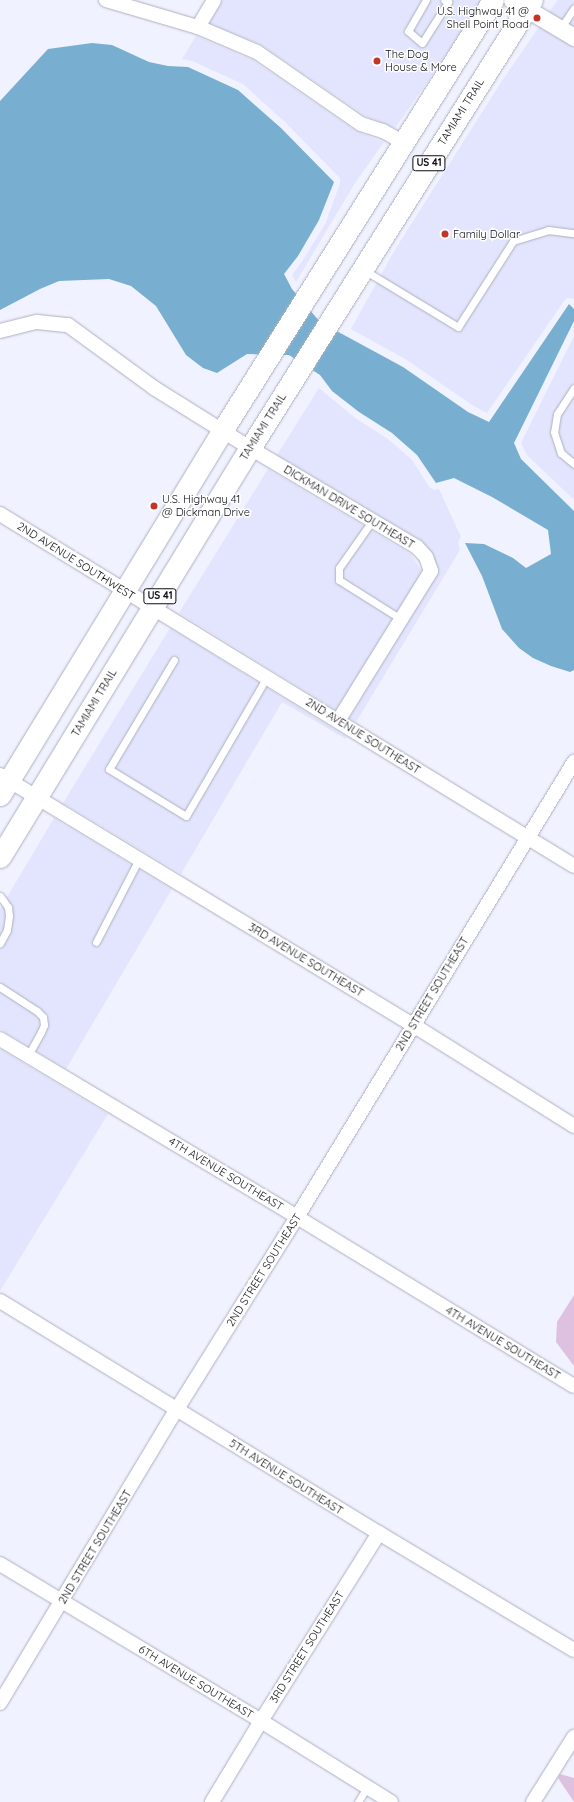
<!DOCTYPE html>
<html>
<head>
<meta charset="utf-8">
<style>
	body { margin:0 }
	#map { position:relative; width:574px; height:1802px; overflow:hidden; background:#f0f2ff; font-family:Quicksand,sans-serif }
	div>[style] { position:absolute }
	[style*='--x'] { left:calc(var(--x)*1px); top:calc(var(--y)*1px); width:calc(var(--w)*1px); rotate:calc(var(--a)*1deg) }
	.built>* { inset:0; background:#e2e5fd }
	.green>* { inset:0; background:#dec1e0 }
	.water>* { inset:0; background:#78afd0 }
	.roads { filter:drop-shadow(0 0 1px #adafbf) drop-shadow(0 0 1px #adafbf) }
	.service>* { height:7px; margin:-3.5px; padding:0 3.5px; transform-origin:3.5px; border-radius:3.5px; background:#fff }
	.minor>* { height:14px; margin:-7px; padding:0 7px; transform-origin:7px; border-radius:7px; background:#fff }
	.tertiary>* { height:17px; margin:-8.5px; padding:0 8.5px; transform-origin:8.5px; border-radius:8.5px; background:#fff }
	.primary>* { height:21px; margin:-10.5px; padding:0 10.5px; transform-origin:10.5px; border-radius:10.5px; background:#fff }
	.dots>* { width:11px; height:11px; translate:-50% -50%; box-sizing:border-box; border:2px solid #fff; border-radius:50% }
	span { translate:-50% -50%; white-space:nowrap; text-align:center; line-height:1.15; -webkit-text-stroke:3px #fff; paint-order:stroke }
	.shield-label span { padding:1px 3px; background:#fff; border:1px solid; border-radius:3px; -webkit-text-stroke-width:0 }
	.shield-label { font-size:10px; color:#0d0d12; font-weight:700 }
	.poi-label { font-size:11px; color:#0d0d12 }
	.right { translate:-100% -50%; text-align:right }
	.left { translate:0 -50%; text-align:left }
	.street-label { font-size:11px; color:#0d0d12 }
</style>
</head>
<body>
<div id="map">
	<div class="built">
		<i style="clip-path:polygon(223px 0,482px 0,426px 84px,395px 128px,365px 116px,262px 45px,209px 23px)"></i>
		<i style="clip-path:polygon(558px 0,574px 0,574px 27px,549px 12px)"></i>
		<i style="clip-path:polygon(539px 27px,574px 47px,574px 299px,567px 298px,564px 301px,487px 413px,472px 405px,407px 360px,351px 329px,396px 248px,500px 84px)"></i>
		<i style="clip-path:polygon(196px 36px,253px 60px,356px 131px,384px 142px,355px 183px,296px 282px,292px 275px,303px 260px,325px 224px,340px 184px,340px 178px,286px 123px,243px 84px,192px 61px,182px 59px)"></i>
		<i style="clip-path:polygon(574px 336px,574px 500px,527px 455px,521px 443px)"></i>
		<i style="clip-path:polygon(319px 388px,355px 418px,388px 439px,412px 460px,430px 488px,434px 490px,439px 489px,461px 537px,458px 542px,460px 550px,356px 722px,349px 718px,437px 575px,438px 566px,421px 540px,277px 455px)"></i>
		<i style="clip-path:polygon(268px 469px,411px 554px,422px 572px,336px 710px,179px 613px)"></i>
		<i style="clip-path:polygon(170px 628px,347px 737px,346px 739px,282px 702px,181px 874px,63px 803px)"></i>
		<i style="clip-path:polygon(54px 818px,172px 889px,66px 1069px,0 1029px,0 909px)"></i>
		<i style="clip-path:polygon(0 1049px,108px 1114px,0 1291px)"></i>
	</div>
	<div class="green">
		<i style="clip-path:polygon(574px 1295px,574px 1366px,556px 1342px,557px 1322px)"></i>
		<i style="clip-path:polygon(560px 1774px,574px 1778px,574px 1802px,558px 1778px)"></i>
	</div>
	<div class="water">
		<i style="clip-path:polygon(92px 43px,112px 45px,149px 62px,168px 66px,188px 67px,238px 90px,281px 128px,334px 182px,319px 220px,298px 256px,284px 274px,292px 289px,320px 322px,403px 367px,468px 412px,489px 422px,569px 304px,574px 309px,574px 321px,514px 443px,521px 459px,574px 511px,574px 670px,570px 672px,551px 666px,533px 658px,519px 648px,502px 629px,482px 576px,465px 543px,484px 544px,513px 558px,526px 568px,551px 554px,548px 530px,492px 497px,454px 478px,436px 483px,417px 455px,392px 433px,359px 412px,332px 391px,320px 375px,289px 355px,247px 354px,217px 373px,203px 368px,186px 355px,156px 306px,131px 286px,109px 279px,59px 281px,40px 289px,0 310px,0 101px,48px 49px)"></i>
	</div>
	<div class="roads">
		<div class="service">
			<i style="--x:426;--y:0;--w:36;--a:120"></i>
			<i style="--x:408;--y:31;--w:18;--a:41"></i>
			<i style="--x:422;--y:43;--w:49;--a:-57.6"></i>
			<i style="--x:448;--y:2;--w:4;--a:-153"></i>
			<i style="--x:560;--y:29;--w:25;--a:-56"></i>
			<i style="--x:364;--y:270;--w:110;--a:31.2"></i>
			<i style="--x:458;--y:327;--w:102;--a:-57.4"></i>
			<i style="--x:513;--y:241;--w:37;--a:-17"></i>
			<i style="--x:548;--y:230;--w:26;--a:7"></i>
			<i style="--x:574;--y:388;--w:31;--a:123"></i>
			<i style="--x:557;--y:414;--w:18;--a:99"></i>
			<i style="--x:554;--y:432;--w:22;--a:72"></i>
			<i style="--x:561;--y:453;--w:17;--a:40"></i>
			<i style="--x:372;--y:521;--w:57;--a:125.1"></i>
			<i style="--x:339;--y:568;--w:12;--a:90"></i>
			<i style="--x:339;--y:580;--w:73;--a:32.2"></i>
			<i style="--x:174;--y:660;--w:127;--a:120.8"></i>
			<i style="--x:109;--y:769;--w:90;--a:31.4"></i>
			<i style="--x:186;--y:816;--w:161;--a:-59.8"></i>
			<i style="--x:0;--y:896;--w:14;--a:54"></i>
			<i style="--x:8;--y:907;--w:9;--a:84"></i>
			<i style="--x:9;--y:916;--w:14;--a:98"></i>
			<i style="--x:7;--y:930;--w:15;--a:118"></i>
			<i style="--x:96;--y:942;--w:93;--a:-62.6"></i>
			<i style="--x:0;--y:987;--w:44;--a:33"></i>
			<i style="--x:37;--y:1011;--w:8;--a:45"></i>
			<i style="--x:43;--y:1017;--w:8;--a:83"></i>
			<i style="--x:44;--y:1025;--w:8;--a:113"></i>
			<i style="--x:41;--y:1032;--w:26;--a:119"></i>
			<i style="--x:358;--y:1802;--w:17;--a:-59"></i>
		</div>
		<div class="minor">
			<i style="--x:106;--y:0;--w:96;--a:16.4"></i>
			<i style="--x:198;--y:27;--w:64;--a:23"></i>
			<i style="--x:257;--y:52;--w:126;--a:34.7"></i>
			<i style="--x:361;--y:124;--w:23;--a:18"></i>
			<i style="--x:383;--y:131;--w:23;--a:29"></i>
			<i style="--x:198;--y:27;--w:31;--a:-59"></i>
			<i style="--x:0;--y:331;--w:38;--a:-14"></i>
			<i style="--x:37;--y:322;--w:31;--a:6"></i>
			<i style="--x:68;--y:325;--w:107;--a:36.2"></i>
			<i style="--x:154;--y:388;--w:113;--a:32"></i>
			<i style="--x:250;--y:448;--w:194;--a:30.7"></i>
			<i style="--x:417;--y:547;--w:13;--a:48"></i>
			<i style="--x:426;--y:557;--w:15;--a:70"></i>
			<i style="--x:431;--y:571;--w:176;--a:121.8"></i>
			<i style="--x:0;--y:514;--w:673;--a:31.52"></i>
			<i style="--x:0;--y:775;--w:483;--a:31.2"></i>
			<i style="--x:413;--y:1025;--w:190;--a:32.1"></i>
			<i style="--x:0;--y:1039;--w:346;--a:30.9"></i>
			<i style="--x:297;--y:1217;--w:324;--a:31.4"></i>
			<i style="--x:0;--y:1301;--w:444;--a:31.5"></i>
			<i style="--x:379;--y:1533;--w:227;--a:31"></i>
			<i style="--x:0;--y:1564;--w:305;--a:31"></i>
			<i style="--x:261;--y:1721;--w:153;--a:31.9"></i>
			<i style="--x:0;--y:1703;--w:343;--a:-59"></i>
			<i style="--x:177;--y:1409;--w:226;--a:-58"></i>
			<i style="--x:297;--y:1217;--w:533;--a:-58.67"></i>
			<i style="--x:212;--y:1802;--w:95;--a:-58.8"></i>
			<i style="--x:261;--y:1721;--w:222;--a:-57.9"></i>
			<i style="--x:533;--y:1802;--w:77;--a:-57.8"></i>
		</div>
		<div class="tertiary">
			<i style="--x:512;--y:0;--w:72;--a:30.8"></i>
		</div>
		<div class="primary">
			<i style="--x:0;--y:795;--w:426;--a:-58.6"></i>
			<i style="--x:222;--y:431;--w:509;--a:-57.84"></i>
			<i style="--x:0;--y:857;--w:479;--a:-58.6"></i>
			<i style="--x:250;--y:448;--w:529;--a:-57.81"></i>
		</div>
	</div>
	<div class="dots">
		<i style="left:537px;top:18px;background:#c23527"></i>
		<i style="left:377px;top:61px;background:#c23527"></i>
		<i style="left:445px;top:234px;background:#c23527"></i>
		<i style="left:154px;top:506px;background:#c23527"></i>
	</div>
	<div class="shield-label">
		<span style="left:429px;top:163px">US 41</span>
		<span style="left:160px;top:596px">US 41</span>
	</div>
	<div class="poi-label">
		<span class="right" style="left:529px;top:18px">U.S. Highway 41 @<br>Shell Point Road</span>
		<span class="left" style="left:385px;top:61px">The Dog<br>House &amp; More</span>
		<span class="left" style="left:453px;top:234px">Family Dollar</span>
		<span class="left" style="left:162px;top:506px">U.S. Highway 41<br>@ Dickman Drive</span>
	</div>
	<div class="street-label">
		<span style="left:461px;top:112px;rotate:-58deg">TAMIAMI TRAIL</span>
		<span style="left:263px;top:427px;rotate:-58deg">TAMIAMI TRAIL</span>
		<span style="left:349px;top:507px;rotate:31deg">DICKMAN DRIVE SOUTHEAST</span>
		<span style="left:76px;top:561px;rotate:32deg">2ND AVENUE SOUTHWEST</span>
		<span style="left:94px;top:703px;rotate:-59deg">TAMIAMI TRAIL</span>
		<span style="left:363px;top:736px;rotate:32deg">2ND AVENUE SOUTHEAST</span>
		<span style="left:306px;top:960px;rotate:31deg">3RD AVENUE SOUTHEAST</span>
		<span style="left:432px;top:994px;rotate:-59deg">2ND STREET SOUTHEAST</span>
		<span style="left:226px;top:1174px;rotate:31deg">4TH AVENUE SOUTHEAST</span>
		<span style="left:264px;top:1270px;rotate:-58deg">2ND STREET SOUTHEAST</span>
		<span style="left:503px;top:1343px;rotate:31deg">4TH AVENUE SOUTHEAST</span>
		<span style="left:286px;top:1477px;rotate:32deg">5TH AVENUE SOUTHEAST</span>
		<span style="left:95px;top:1547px;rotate:-59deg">2ND STREET SOUTHEAST</span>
		<span style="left:307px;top:1647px;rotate:-58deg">3RD STREET SOUTHEAST</span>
		<span style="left:196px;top:1682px;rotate:31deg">6TH AVENUE SOUTHEAST</span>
	</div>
</div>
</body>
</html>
